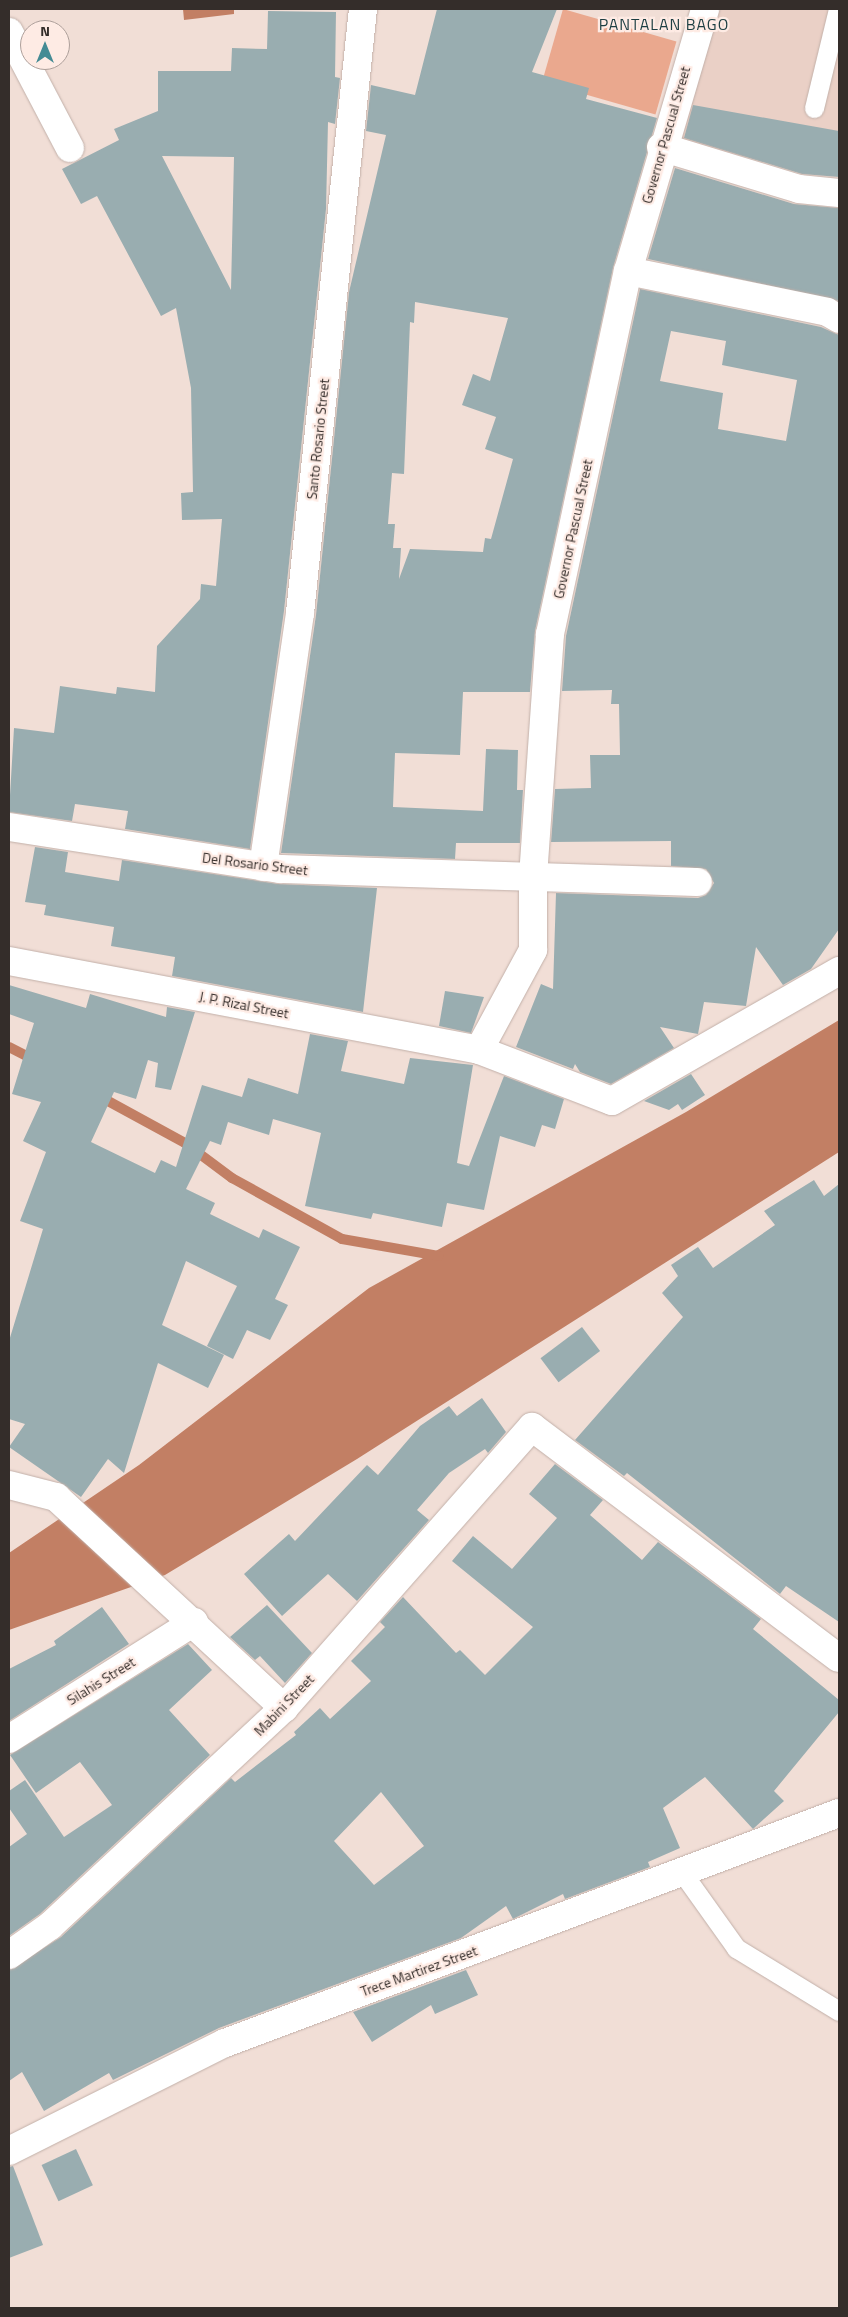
<!DOCTYPE html>
<html>
<head>
<meta charset="utf-8">
<style>
	body { margin:0 }
	#map { position:relative; width:848px; height:2317px; overflow:hidden; background:#f1ded6; font-family:"Titillium Web",sans-serif }
	div>[style] { position:absolute }
	[style*='--x'] { left:calc(var(--x)*1px); top:calc(var(--y)*1px); width:calc(var(--w)*1px); rotate:calc(var(--a)*1deg) }
	.built>* { inset:0; background:#ead0c6 }
	.green>* { inset:0; background:#eaa88e; transform-origin:0 0 }
	.water>* { inset:0; background:#c27f64 }
	.stream>* { height:10px; margin:-5px; padding:0 5px; transform-origin:5px; border-radius:5px; background:#c27f64 }
	.building>* { inset:0; background:#99adb0; transform-origin:0 0 }
	.roads { filter:drop-shadow(0 0 1px #c2b0a9) drop-shadow(0 0 1px #c2b0a9) }
	.lane>* { height:19px; margin:-9.5px; padding:0 9.5px; transform-origin:9.5px; border-radius:9.5px; background:#fff }
	.street>* { height:28px; margin:-14px; padding:0 14px; transform-origin:14px; border-radius:14px; background:#fff }
	.secondary>* { height:28px; margin:-14px; padding:0 14px; transform-origin:14px; border-radius:14px; background:#fff }
	span { translate:-50% -50%; white-space:nowrap; text-align:center; line-height:1.15; -webkit-text-stroke:4.5px #feebe4; paint-order:stroke }
	.street-label { font-size:14px; color:#342d2a }
	.quarter-label { font-size:16px; color:#1c3e42; letter-spacing:1px }
	.frame { position:absolute; inset:0; border:10px solid #342d2a; pointer-events:none }
	.north { position:absolute; left:20px; top:20px; width:50px; height:50px; box-sizing:border-box; background:#feebe4; border:1px solid #ad9f9a; border-radius:50%; rotate:0deg; font-size:14px; font-weight:700; line-height:20px; text-align:center; color:#342d2a }
	.north::after { content:''; display:block; margin:auto; width:18px; height:22px; background:#448b94; clip-path:polygon(50% 0,100% 100%,50% 72%,0 100%) }
</style>
</head>
<body>
<div id="map">
	<div class="built">
		<i style="clip-path:polygon(713px 9px,839px 9px,839px 175px,670px 142px)"></i>
	</div>
	<div class="green">
		<i style="left:563px;top:9px;width:118px;height:76px;rotate:16deg"></i>
	</div>
	<div class="water">
		<i style="clip-path:polygon(183px 9px,234px 9px,234px 14px,184px 20px)"></i>
		<i style="clip-path:polygon(839px 1020px,839px 1152px,357px 1459px,165px 1575px,9px 1630px,9px 1553px,139px 1465px,369px 1288px,686px 1112px)"></i>
	</div>
	<div class="stream">
		<i style="--x:9;--y:1047;--w:28;--a:27"></i>
		<i style="--x:97;--y:1095;--w:100;--a:28.6"></i>
		<i style="--x:185;--y:1143;--w:59;--a:36.7"></i>
		<i style="--x:232;--y:1178;--w:126;--a:29"></i>
		<i style="--x:342;--y:1239;--w:98;--a:9.9"></i>
	</div>
	<div class="building">
		<i style="clip-path:polygon(evenodd,437px 9px,557px 9px,532px 72px,589px 88px,586px 99px,657px 118px,613px 268px,535px 631px,530px 692px,463px 692px,460px 755px,395px 753px,393px 807px,483px 811px,486px 749px,518px 750px,517px 790px,523px 790px,520px 843px,456px 843px,455px 859px,281px 853px,316px 615px,349px 292px,386px 135px,366px 131px,371px 85px,415px 95px,437px 9px,415px 302px,508px 318px,490px 381px,473px 374px,462px 405px,496px 417px,485px 449px,513px 459px,491px 539px,485px 538px,483px 552px,410px 549px,399px 579px,401px 548px,393px 548px,395px 524px,388px 524px,392px 473px,404px 474px,410px 322px,414px 323px,415px 302px)"></i>
		<i style="clip-path:polygon(evenodd,268px 11px,336px 12px,335px 77px,340px 78px,335px 124px,328px 122px,326px 209px,284px 611px,250px 849px,125px 829px,128px 811px,75px 804px,72px 821px,9px 812px,14px 728px,54px 733px,60px 686px,116px 694px,117px 687px,155px 692px,157px 646px,200px 599px,201px 584px,216px 586px,222px 519px,182px 520px,181px 493px,193px 492px,191px 388px,176px 308px,161px 316px,97px 196px,81px 204px,62px 169px,119px 140px,114px 129px,158px 111px,158px 71px,231px 71px,232px 48px,267px 49px,268px 11px,162px 156px,234px 157px,231px 290px,162px 156px)"></i>
		<i style="clip-path:polygon(693px 105px,839px 131px,839px 177px,802px 174px,684px 138px)"></i>
		<i style="clip-path:polygon(675px 168px,794px 204px,839px 208px,839px 301px,648px 259px)"></i>
		<i style="clip-path:polygon(evenodd,640px 289px,821px 327px,839px 335px,839px 929px,811px 969px,783px 985px,756px 947px,746px 1006px,704px 1002px,698px 1034px,660px 1027px,674px 1048px,611px 1084px,580px 1072px,575px 1064px,573px 1069px,516px 1047px,541px 984px,553px 989px,556px 893px,698px 898px,706px 895px,714px 883px,706px 869px,671px 866px,671px 841px,551px 842px,555px 789px,591px 788px,590px 755px,620px 755px,619px 704px,611px 704px,612px 690px,562px 691px,566px 636px,640px 289px,671px 331px,726px 341px,722px 365px,797px 380px,786px 441px,718px 429px,723px 393px,660px 381px,671px 331px)"></i>
		<i style="clip-path:polygon(35px 847px,68px 852px,65px 872px,119px 881px,122px 860px,278px 884px,377px 888px,363px 1012px,172px 976px,175px 957px,111px 946px,114px 927px,44px 915px,46px 905px,25px 902px)"></i>
		<i style="clip-path:polygon(9px 985px,86px 1008px,90px 994px,166px 1017px,167px 1007px,195px 1012px,171px 1090px,155px 1087px,158px 1063px,148px 1060px,136px 1099px,114px 1092px,91px 1142px,155px 1173px,161px 1160px,176px 1167px,202px 1085px,242px 1097px,248px 1078px,298px 1094px,310px 1034px,348px 1041px,341px 1071px,404px 1084px,410px 1058px,473px 1065px,457px 1163px,469px 1166px,504px 1076px,564px 1099px,555px 1129px,542px 1125px,535px 1147px,500px 1136px,484px 1210px,447px 1203px,442px 1227px,373px 1213px,371px 1219px,305px 1206px,321px 1133px,273px 1119px,269px 1135px,228px 1122px,221px 1145px,210px 1141px,186px 1189px,215px 1203px,210px 1214px,259px 1238px,263px 1229px,300px 1247px,275px 1299px,288px 1305px,270px 1340px,247px 1330px,233px 1359px,207px 1346px,237px 1286px,186px 1261px,162px 1325px,224px 1355px,208px 1388px,158px 1363px,124px 1473px,108px 1459px,81px 1497px,9px 1447px,25px 1424px,9px 1419px,9px 1341px,43px 1229px,20px 1221px,46px 1152px,23px 1141px,41px 1102px,12px 1094px,34px 1023px,9px 1014px)"></i>
		<i style="clip-path:polygon(445px 991px,484px 997px,471px 1033px,439px 1026px)"></i>
		<i style="clip-path:polygon(691px 1074px,705px 1095px,682px 1110px,678px 1104px,669px 1110px,644px 1101px)"></i>
		<i style="clip-path:polygon(814px 1180px,824px 1196px,839px 1184px,839px 1622px,786px 1586px,780px 1594px,627px 1473px,624px 1476px,575px 1440px,683px 1317px,662px 1293px,678px 1276px,671px 1265px,698px 1247px,713px 1268px,775px 1225px,764px 1211px)"></i>
		<i style="left:582px;top:1327px;width:30px;height:52px;rotate:53deg"></i>
		<i style="clip-path:polygon(482px 1398px,506px 1432px,488px 1453px,485px 1449px,449px 1473px,417px 1510px,429px 1520px,357px 1601px,328px 1574px,282px 1616px,244px 1574px,289px 1534px,295px 1541px,367px 1465px,378px 1475px,420px 1426px,449px 1406px,457px 1416px)"></i>
		<i style="clip-path:polygon(evenodd,555px 1464px,603px 1500px,590px 1515px,642px 1560px,658px 1542px,761px 1619px,753px 1629px,839px 1700px,839px 1712px,774px 1791px,784px 1801px,753px 1829px,705px 1777px,663px 1808px,680px 1848px,648px 1862px,650px 1867px,565px 1899px,563px 1894px,513px 1919px,506px 1906px,461px 1938px,219px 2028px,113px 2080px,109px 2073px,44px 2111px,22px 2072px,9px 2081px,9px 1970px,61px 1937px,231px 1778px,235px 1782px,296px 1735px,294px 1732px,320px 1708px,330px 1719px,371px 1681px,351px 1661px,385px 1627px,380px 1622px,403px 1597px,456px 1653px,460px 1650px,485px 1675px,533px 1627px,452px 1561px,473px 1536px,512px 1569px,557px 1518px,529px 1494px,555px 1464px,381px 1792px,424px 1846px,374px 1885px,334px 1841px,381px 1792px)"></i>
		<i style="clip-path:polygon(267px 1605px,312px 1653px,285px 1683px,260px 1656px,255px 1660px,230px 1637px)"></i>
		<i style="clip-path:polygon(102px 1607px,129px 1644px,9px 1721px,9px 1669px,56px 1645px,54px 1641px)"></i>
		<i style="clip-path:polygon(188px 1644px,212px 1670px,169px 1710px,210px 1755px,40px 1914px,9px 1936px,9px 1847px,27px 1834px,9px 1808px,9px 1791px,25px 1780px,64px 1837px,112px 1805px,80px 1762px,36px 1793px,10px 1755px)"></i>
		<i style="clip-path:polygon(466px 1970px,478px 1995px,435px 2014px,431px 2005px,372px 2042px,353px 2012px)"></i>
		<i style="left:76px;top:2149px;width:40px;height:38px;rotate:65deg"></i>
		<i style="clip-path:polygon(13px 2166px,43px 2245px,9px 2258px,9px 2167px)"></i>
	</div>
	<div class="roads">
		<div class="lane">
			<i style="--x:814;--y:108;--w:102;--a:-76.4"></i>
			<i style="--x:684;--y:1875;--w:90;--a:54.5"></i>
			<i style="--x:736;--y:1948;--w:121;--a:31.5"></i>
		</div>
		<div class="street">
			<i style="--x:9;--y:32;--w:131;--a:62.3"></i>
			<i style="--x:661;--y:147;--w:144;--a:16.9"></i>
			<i style="--x:799;--y:189;--w:40;--a:5.7"></i>
			<i style="--x:628;--y:271;--w:203;--a:11.6"></i>
			<i style="--x:827;--y:312;--w:14;--a:30"></i>
			<i style="--x:9;--y:827;--w:274;--a:8.8"></i>
			<i style="--x:280;--y:869;--w:418;--a:1.8"></i>
			<i style="--x:263;--y:867;--w:257;--a:-81.7"></i>
			<i style="--x:300;--y:613;--w:607;--a:-84.05"></i>
			<i style="--x:479;--y:1050;--w:142;--a:21"></i>
			<i style="--x:612;--y:1101;--w:262;--a:-29.8"></i>
			<i style="--x:9;--y:1485;--w:49;--a:14.3"></i>
			<i style="--x:56;--y:1497;--w:311;--a:42.8"></i>
			<i style="--x:9;--y:1739;--w:219;--a:-32.3"></i>
			<i style="--x:9;--y:1955;--w:50;--a:-35.3"></i>
			<i style="--x:50;--y:1926;--w:320;--a:-43"></i>
			<i style="--x:284;--y:1708;--w:375;--a:-48.6"></i>
			<i style="--x:532;--y:1427;--w:384;--a:37"></i>
			<i style="--x:9;--y:2151;--w:241;--a:-26.6"></i>
			<i style="--x:225;--y:2043;--w:656;--a:-20.54"></i>
		</div>
		<div class="secondary">
			<i style="--x:9;--y:961;--w:478;--a:10.7"></i>
			<i style="--x:479;--y:1050;--w:114;--a:-61.6"></i>
			<i style="--x:533;--y:950;--w:73;--a:-90"></i>
			<i style="--x:533;--y:877;--w:244;--a:-86"></i>
			<i style="--x:550;--y:634;--w:371;--a:-77.9"></i>
			<i style="--x:628;--y:271;--w:273;--a:-73.6"></i>
		</div>
	</div>
	<div class="street-label">
		<span style="left:666px;top:135px;rotate:-74deg">Governor Pascual Street</span>
		<span style="left:318px;top:439px;rotate:-84deg">Santo Rosario Street</span>
		<span style="left:573px;top:529px;rotate:-78deg">Governor Pascual Street</span>
		<span style="left:255px;top:864px;rotate:7deg">Del Rosario Street</span>
		<span style="left:244px;top:1005px;rotate:11deg">J. P. Rizal Street</span>
		<span style="left:101px;top:1681px;rotate:-32deg">Silahis Street</span>
		<span style="left:284px;top:1705px;rotate:-46deg">Mabini Street</span>
		<span style="left:419px;top:1971px;rotate:-20deg">Trece Martirez Street</span>
	</div>
	<div class="quarter-label">
		<span style="left:664px;top:24px">PANTALAN BAGO</span>
	</div>
	<div class="frame"></div>
	<div class="north">N</div>
</div>
</body>
</html>
